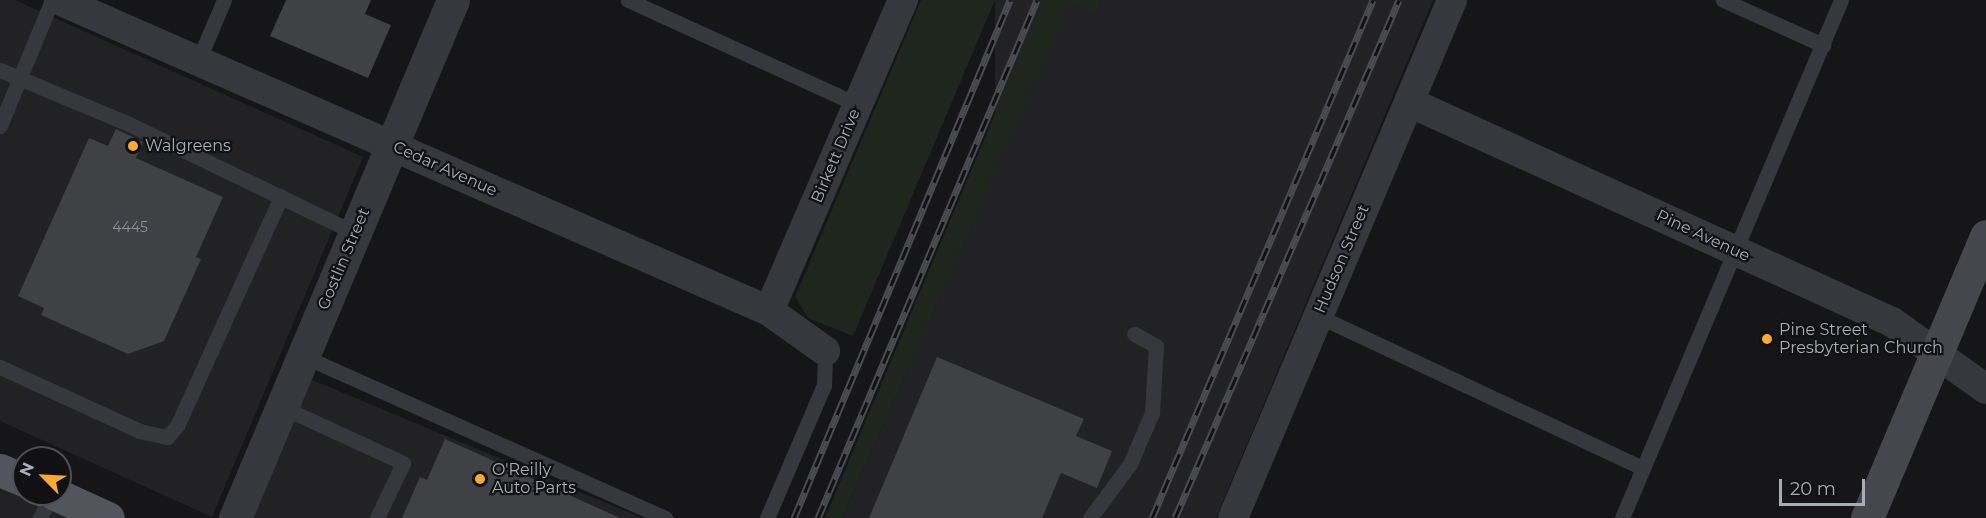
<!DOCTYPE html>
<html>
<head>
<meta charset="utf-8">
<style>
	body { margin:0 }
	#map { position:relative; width:1986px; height:518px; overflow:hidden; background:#161618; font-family:Montserrat,sans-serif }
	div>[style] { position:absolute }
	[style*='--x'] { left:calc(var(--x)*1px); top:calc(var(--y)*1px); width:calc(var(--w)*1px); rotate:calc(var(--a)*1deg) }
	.built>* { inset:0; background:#222225; transform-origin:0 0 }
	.green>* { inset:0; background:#1e261e }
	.building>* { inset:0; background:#404145 }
	.service>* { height:15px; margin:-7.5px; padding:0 7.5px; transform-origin:7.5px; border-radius:7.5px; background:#37383d }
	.minor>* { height:30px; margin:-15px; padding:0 15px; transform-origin:15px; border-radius:15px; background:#37383d }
	.tertiary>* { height:33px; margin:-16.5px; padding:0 16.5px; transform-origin:16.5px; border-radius:16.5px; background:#37383d }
	.secondary>* { height:33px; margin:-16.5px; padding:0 16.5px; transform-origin:16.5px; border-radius:16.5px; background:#45474d }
	.primary>* { height:33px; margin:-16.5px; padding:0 16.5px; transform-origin:16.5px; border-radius:16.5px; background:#53555c }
	.rail>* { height:7px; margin-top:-3.5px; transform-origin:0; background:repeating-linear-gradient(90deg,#111113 0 14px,#4a4c52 0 28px); box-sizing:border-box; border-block:2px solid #4a4c52 }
	.dots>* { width:16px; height:16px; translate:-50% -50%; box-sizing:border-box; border:3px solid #111113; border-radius:50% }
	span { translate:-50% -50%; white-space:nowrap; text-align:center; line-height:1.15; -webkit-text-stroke:4.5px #111113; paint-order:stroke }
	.number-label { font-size:14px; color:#8d929b }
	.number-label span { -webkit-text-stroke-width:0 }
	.poi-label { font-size:16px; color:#a7adb8 }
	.left { translate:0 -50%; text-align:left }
	.street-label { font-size:16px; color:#a7adb8 }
	.north { position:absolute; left:12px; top:446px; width:60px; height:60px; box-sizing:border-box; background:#111113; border:2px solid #4d4f55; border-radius:50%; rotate:294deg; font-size:16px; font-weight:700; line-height:24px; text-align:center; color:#a7adb8 }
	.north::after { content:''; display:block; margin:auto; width:21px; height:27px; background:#f8ab2e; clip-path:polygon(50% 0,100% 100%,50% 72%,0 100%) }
	.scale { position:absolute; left:1779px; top:479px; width:86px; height:27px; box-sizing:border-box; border:3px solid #a7adb8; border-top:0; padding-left:8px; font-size:18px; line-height:21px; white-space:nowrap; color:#a7adb8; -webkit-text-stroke:4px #111113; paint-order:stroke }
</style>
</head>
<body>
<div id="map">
	<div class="built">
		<i style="clip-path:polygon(0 0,15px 0,363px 157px,212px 517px,0 421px)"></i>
		<i style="left:995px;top:0;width:48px;height:562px"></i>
		<i style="clip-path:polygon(1102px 0,1433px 0,1216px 518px,842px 518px,1071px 1px,1096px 13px)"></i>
		<i style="clip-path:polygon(303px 376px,642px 518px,242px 518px)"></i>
		<i style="clip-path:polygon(0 479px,24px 494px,34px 494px,87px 518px,0 518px)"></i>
	</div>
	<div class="green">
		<i style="clip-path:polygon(921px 0,995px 0,853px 336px,808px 318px,795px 297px)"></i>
		<i style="clip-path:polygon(1043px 0,1102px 0,1096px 14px,1071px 2px,842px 518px,825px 518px)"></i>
	</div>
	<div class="building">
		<i style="clip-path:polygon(286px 0,371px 0,365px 14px,391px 25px,368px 78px,270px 36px)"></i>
		<i style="clip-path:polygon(116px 129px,143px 142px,136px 158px,223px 197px,196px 257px,201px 259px,164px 341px,128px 354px,41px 315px,44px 308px,18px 296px,89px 138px,108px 146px)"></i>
		<i style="clip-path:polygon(937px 357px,1084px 419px,1076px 436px,1112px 451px,1097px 488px,1061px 473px,1042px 518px,869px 518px)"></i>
		<i style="clip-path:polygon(445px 439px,620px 518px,402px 518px,420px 477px,427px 480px)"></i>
	</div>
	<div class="service">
		<i style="--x:628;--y:0;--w:253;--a:24.5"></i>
		<i style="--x:1723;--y:0;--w:110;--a:24.2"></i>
		<i style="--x:198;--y:61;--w:66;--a:-66.9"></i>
		<i style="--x:0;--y:70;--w:140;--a:22.7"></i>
		<i style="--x:129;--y:124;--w:251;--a:25.7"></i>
		<i style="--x:0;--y:126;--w:136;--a:-67.6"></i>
		<i style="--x:1318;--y:316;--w:359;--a:25.1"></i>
		<i style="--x:303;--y:356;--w:397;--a:24.1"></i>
		<i style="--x:0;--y:367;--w:154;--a:24.6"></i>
		<i style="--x:140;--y:431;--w:28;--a:13"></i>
		<i style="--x:167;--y:437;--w:15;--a:-48"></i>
		<i style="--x:177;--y:426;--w:252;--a:-65.6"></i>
		<i style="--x:282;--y:407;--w:133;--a:24.8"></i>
		<i style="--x:403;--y:463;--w:61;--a:115.3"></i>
		<i style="--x:40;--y:518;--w:26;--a:-65"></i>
		<i style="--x:767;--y:518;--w:145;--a:-66.8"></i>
		<i style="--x:824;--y:385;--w:34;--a:-88"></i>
		<i style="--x:1090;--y:518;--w:67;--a:-53.5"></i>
		<i style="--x:1130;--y:464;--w:56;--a:-66.7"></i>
		<i style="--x:1152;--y:413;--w:67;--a:-86.6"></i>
		<i style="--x:1156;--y:346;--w:25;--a:-151"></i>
		<i style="--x:1622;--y:518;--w:562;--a:-67.08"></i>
	</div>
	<div class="minor">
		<i style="--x:59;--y:0;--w:775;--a:23.65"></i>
		<i style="--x:769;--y:311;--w:69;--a:35.5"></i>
		<i style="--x:1409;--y:102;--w:531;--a:24.49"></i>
		<i style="--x:1892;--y:322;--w:115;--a:35.5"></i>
		<i style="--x:769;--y:311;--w:339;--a:-66.7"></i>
		<i style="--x:1233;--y:518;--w:562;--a:-67.08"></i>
	</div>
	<div class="tertiary">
		<i style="--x:235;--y:518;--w:562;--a:-67.18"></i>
	</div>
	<div class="secondary">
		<i style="--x:1867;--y:518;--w:306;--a:-67.1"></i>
	</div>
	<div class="primary">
		<i style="--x:0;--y:470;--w:26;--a:23"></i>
		<i style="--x:55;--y:494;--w:58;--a:24.4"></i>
	</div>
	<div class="rail">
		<i style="--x:794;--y:518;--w:561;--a:-67.36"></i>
		<i style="--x:818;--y:518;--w:562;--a:-67.08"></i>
		<i style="--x:1152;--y:518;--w:563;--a:-66.89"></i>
		<i style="--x:1175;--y:518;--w:564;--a:-66.61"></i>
	</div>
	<div class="dots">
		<i style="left:133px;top:146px;background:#f8ab2e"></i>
		<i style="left:1767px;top:339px;background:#f8ab2e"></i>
		<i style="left:480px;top:479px;background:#f8ab2e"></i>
	</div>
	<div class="number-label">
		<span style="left:130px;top:227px">4445</span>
	</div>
	<div class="poi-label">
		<span class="left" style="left:145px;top:146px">Walgreens</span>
		<span class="left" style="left:1779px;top:339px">Pine Street<br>Presbyterian Church</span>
		<span class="left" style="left:492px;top:479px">O'Reilly<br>Auto Parts</span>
	</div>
	<div class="street-label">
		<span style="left:836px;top:156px;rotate:-67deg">Birkett Drive</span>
		<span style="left:445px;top:169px;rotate:24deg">Cedar Avenue</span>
		<span style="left:1703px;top:236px;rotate:25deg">Pine Avenue</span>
		<span style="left:344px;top:259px;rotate:-67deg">Gostlin Street</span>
		<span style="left:1342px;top:259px;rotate:-67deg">Hudson Street</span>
	</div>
	<div class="north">N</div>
	<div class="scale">20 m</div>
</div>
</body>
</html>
